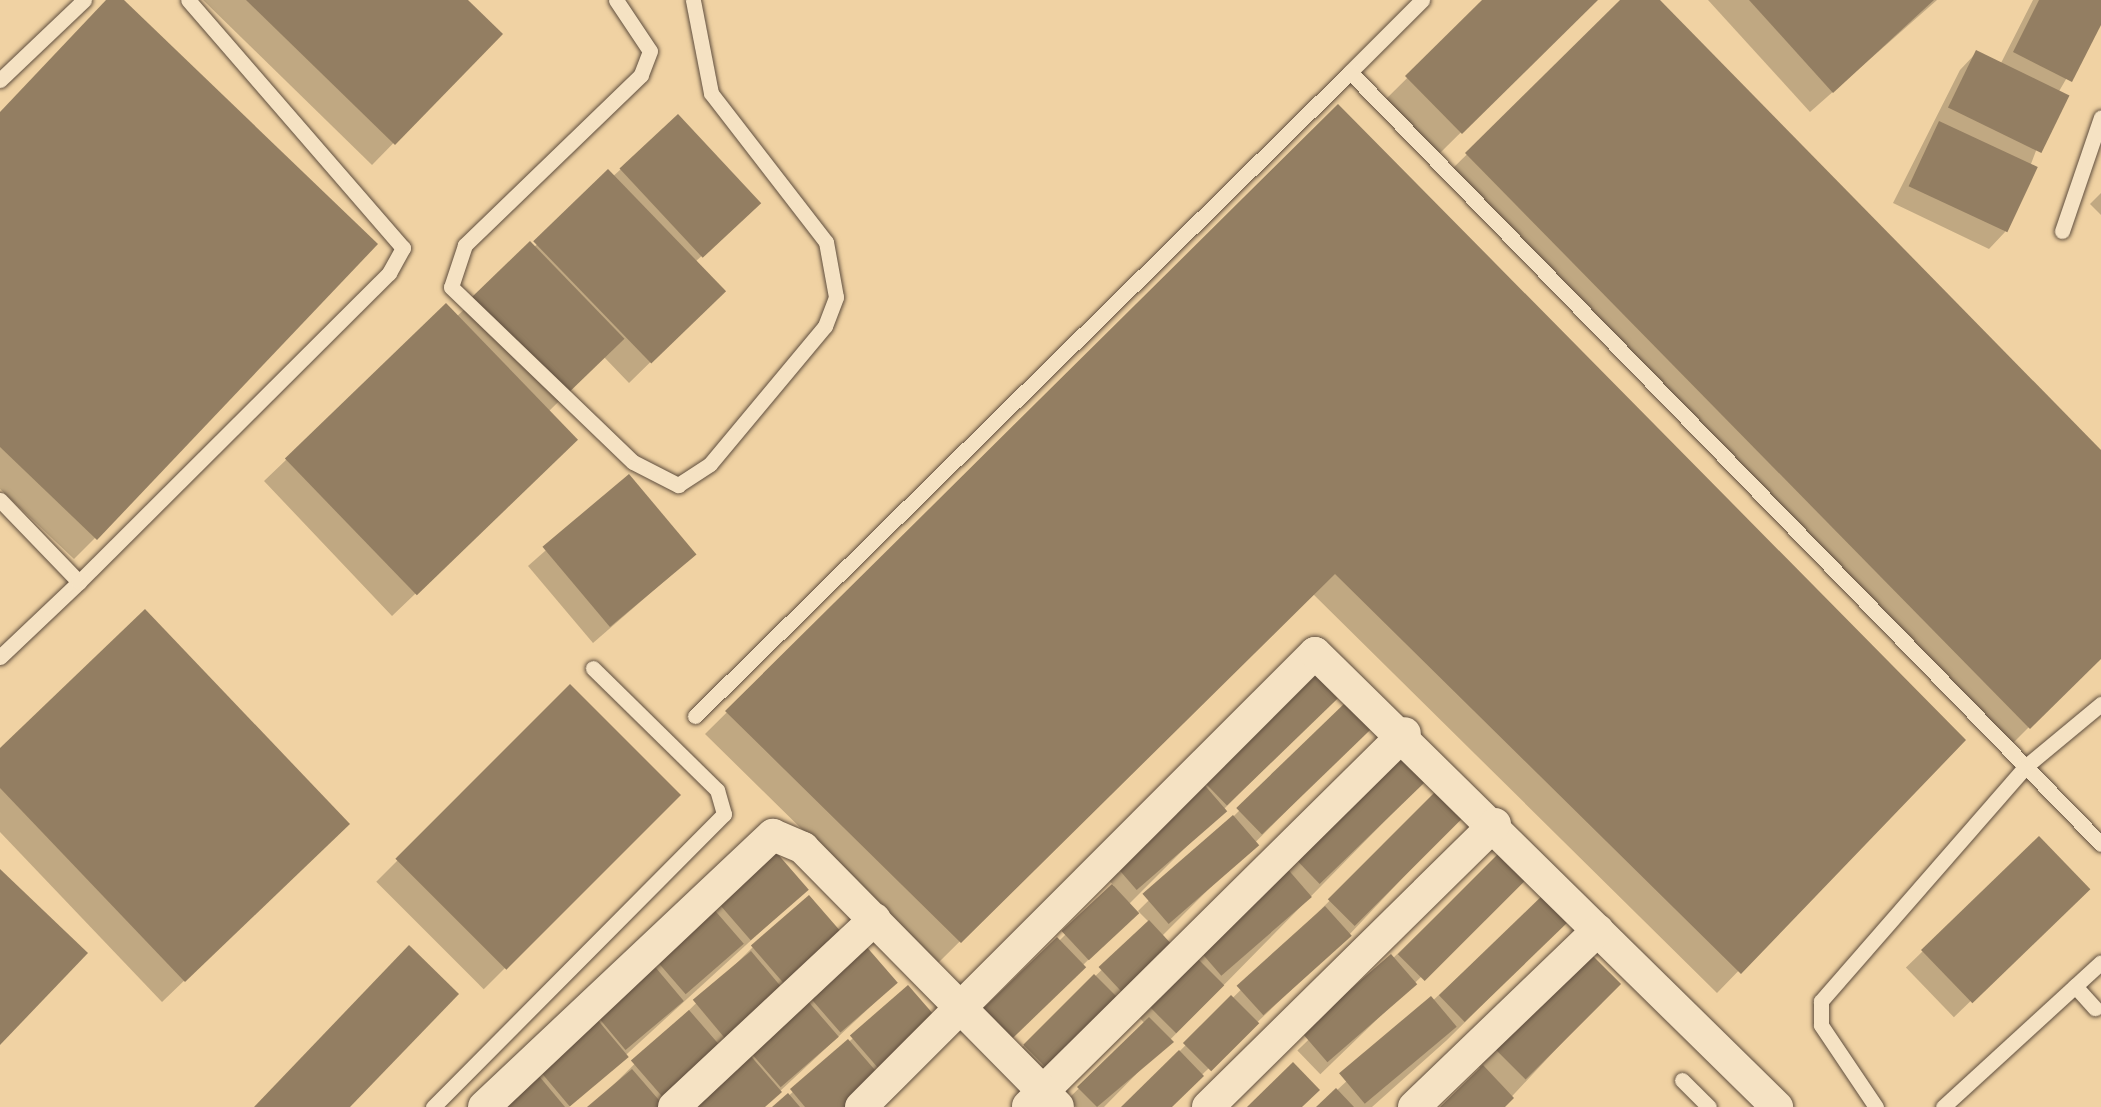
<!DOCTYPE html>
<html>
<head>
<meta charset="utf-8">
<style>
	body { margin:0 }
	#map { position:relative; width:2101px; height:1107px; overflow:hidden; background:#f0d2a3; font-family:Cardo,serif }
	div>[style] { position:absolute }
	[style*='--x'] { left:calc(var(--x)*1px); top:calc(var(--y)*1px); width:calc(var(--w)*1px); rotate:calc(var(--a)*1deg) }
	.shadow>* { inset:0; background:#0003; transform-origin:0 0 }
	.building>* { inset:0; background:#937e62; transform-origin:0 0 }
	.roads { filter:drop-shadow(0 0 2px #5f4e3e) drop-shadow(0 0 2px #5f4e3e) }
	.service>* { height:15px; margin:-7.5px; padding:0 7.5px; transform-origin:7.5px; border-radius:7.5px; background:#f5e2c3 }
	.minor>* { height:32px; margin:-16px; padding:0 16px; transform-origin:16px; border-radius:16px; background:#f5e2c3 }
	span { translate:-50% -50%; white-space:nowrap; text-align:center; line-height:1.15; -webkit-text-stroke:8px #f5e2c3; paint-order:stroke }
</style>
</head>
<body>
<div id="map">
	<div class="shadow">
		<i style="clip-path:polygon(110px 0,120px 0,95px 538px,74px 559px,0 489px,0 114px)"></i>
		<i style="clip-path:polygon(203px 0,465px 0,500px 34px,372px 165px)"></i>
		<i style="clip-path:polygon(1486px 0,1595px 0,1439px 154px,1385px 100px)"></i>
		<i style="clip-path:polygon(1623px 0,1656px 0,2101px 454px,2101px 655px,2007px 749px,1445px 176px)"></i>
		<i style="clip-path:polygon(1708px 0,1937px 0,1810px 112px)"></i>
		<i style="clip-path:polygon(2033px 0,2101px 0,2101px 19px,2058px 93px,2005px 232px,1989px 249px,1893px 203px,1960px 70px,1976px 53px,2000px 65px)"></i>
		<i style="clip-path:polygon(1338px 107px,1962px 740px,1717px 993px,1312px 593px,938px 963px,705px 734px)"></i>
		<i style="clip-path:polygon(678px 118px,741px 220px,695px 262px,723px 291px,629px 383px,604px 357px,547px 413px,552px 463px,392px 616px,264px 481px,446px 307px,456px 317px)"></i>
		<i style="clip-path:polygon(2101px 193px,2101px 215px,2090px 204px)"></i>
		<i style="clip-path:polygon(629px 477px,677px 570px,593px 643px,528px 566px)"></i>
		<i style="clip-path:polygon(1311px 676px,1334px 699px,1128px 905px,1136px 913px,1082px 966px,1058px 942px,1114px 886px,1106px 877px)"></i>
		<i style="left:570px;top:688px;width:152px;height:274px;rotate:45deg"></i>
		<i style="clip-path:polygon(1346px 705px,1369px 728px,1161px 937px,1172px 949px,1034px 1078px,1013px 1056px,1150px 923px,1138px 911px)"></i>
		<i style="clip-path:polygon(0 751px,325px 845px,162px 1002px,0 832px)"></i>
		<i style="clip-path:polygon(1404px 755px,1427px 778px,1104px 1107px,1076px 1107px,1068px 1099px,1145px 1024px,1139px 1017px)"></i>
		<i style="clip-path:polygon(1436px 794px,1459px 818px,1348px 936px,1168px 1107px,1124px 1107px)"></i>
		<i style="left:2039px;top:839px;width:69px;height:185px;rotate:46deg"></i>
		<i style="left:1506px;top:849px;width:33px;height:290px;rotate:46deg"></i>
		<i style="clip-path:polygon(1549px 892px,1572px 916px,1447px 1040px,1372px 1107px,1319px 1107px)"></i>
		<i style="clip-path:polygon(794px 901px,569px 1107px,507px 1107px,720px 904px)"></i>
		<i style="clip-path:polygon(828px 944px,657px 1102px,591px 1107px,753px 947px)"></i>
		<i style="clip-path:polygon(1617px 984px,1502px 1107px,1444px 1107px,1482px 1070px,1474px 1062px)"></i>
		<i style="clip-path:polygon(908px 989px,926px 1034px,844px 1107px,776px 1107px)"></i>
		<i style="clip-path:polygon(884px 994px,763px 1107px,691px 1107px,810px 997px)"></i>
	</div>
	<div class="building">
		<i style="clip-path:polygon(106px 0,124px 0,378px 244px,97px 540px,0 447px,0 112px)"></i>
		<i style="clip-path:polygon(246px 0,468px 0,503px 34px,395px 145px)"></i>
		<i style="clip-path:polygon(1482px 0,1598px 0,1462px 134px,1405px 76px)"></i>
		<i style="clip-path:polygon(1620px 0,1660px 0,2101px 450px,2101px 659px,2030px 729px,1465px 153px)"></i>
		<i style="clip-path:polygon(1749px 0,1934px 0,1833px 93px)"></i>
		<i style="clip-path:polygon(2039px 0,2101px 0,2101px 25px,2072px 82px,2013px 52px)"></i>
		<i style="left:1976px;top:50px;width:104px;height:64px;rotate:26deg"></i>
		<i style="clip-path:polygon(1338px 104px,1966px 740px,1741px 974px,1335px 574px,961px 943px,725px 711px)"></i>
		<i style="left:678px;top:114px;width:122px;height:80px;rotate:47deg"></i>
		<i style="left:1939px;top:121px;width:109px;height:72px;rotate:25deg"></i>
		<i style="left:608px;top:169px;width:170px;height:104px;rotate:46deg"></i>
		<i style="left:530px;top:241px;width:136px;height:81px;rotate:46deg"></i>
		<i style="left:446px;top:303px;width:190px;height:224px;rotate:46deg"></i>
		<i style="left:629px;top:474px;width:105px;height:113px;rotate:50deg"></i>
		<i style="clip-path:polygon(145px 609px,350px 824px,185px 982px,0 788px,0 748px)"></i>
		<i style="left:1312px;top:672px;width:37px;height:154px;rotate:46deg"></i>
		<i style="left:570px;top:684px;width:157px;height:247px;rotate:45deg"></i>
		<i style="left:1347px;top:701px;width:37px;height:154px;rotate:46deg"></i>
		<i style="left:1404px;top:751px;width:37px;height:153px;rotate:46deg"></i>
		<i style="left:1201px;top:781px;width:40px;height:120px;rotate:49deg"></i>
		<i style="left:1436px;top:791px;width:38px;height:153px;rotate:45deg"></i>
		<i style="left:1233px;top:815px;width:40px;height:120px;rotate:49deg"></i>
		<i style="left:2039px;top:836px;width:74px;height:164px;rotate:46deg"></i>
		<i style="left:1506px;top:846px;width:38px;height:153px;rotate:45deg"></i>
		<i style="left:776px;top:852px;width:50px;height:77px;rotate:49deg"></i>
		<i style="left:1285px;top:866px;width:41px;height:120px;rotate:49deg"></i>
		<i style="clip-path:polygon(0 869px,88px 953px,0 1045px)"></i>
		<i style="left:1112px;top:884px;width:40px;height:69px;rotate:47deg"></i>
		<i style="left:1549px;top:889px;width:37px;height:153px;rotate:46deg"></i>
		<i style="left:809px;top:895px;width:50px;height:77px;rotate:49deg"></i>
		<i style="left:711px;top:906px;width:50px;height:77px;rotate:49deg"></i>
		<i style="left:1325px;top:906px;width:40px;height:119px;rotate:48deg"></i>
		<i style="left:1149px;top:920px;width:40px;height:69px;rotate:47deg"></i>
		<i style="left:1057px;top:937px;width:42px;height:113px;rotate:46deg"></i>
		<i style="clip-path:polygon(409px 945px,459px 994px,350px 1107px,254px 1107px)"></i>
		<i style="left:865px;top:945px;width:50px;height:76px;rotate:49deg"></i>
		<i style="left:1585px;top:948px;width:51px;height:135px;rotate:45deg"></i>
		<i style="left:751px;top:951px;width:50px;height:76px;rotate:50deg"></i>
		<i style="left:1391px;top:954px;width:40px;height:119px;rotate:49deg"></i>
		<i style="left:1196px;top:957px;width:40px;height:68px;rotate:45deg"></i>
		<i style="left:651px;top:962px;width:51px;height:76px;rotate:50deg"></i>
		<i style="left:1094px;top:974px;width:34px;height:100px;rotate:45deg"></i>
		<i style="left:908px;top:985px;width:50px;height:77px;rotate:49deg"></i>
		<i style="left:1231px;top:995px;width:40px;height:68px;rotate:45deg"></i>
		<i style="left:1431px;top:996px;width:40px;height:120px;rotate:50deg"></i>
		<i style="left:806px;top:999px;width:50px;height:77px;rotate:49deg"></i>
		<i style="left:689px;top:1010px;width:50px;height:77px;rotate:49deg"></i>
		<i style="clip-path:polygon(1149px 1017px,1174px 1042px,1097px 1107px,1077px 1087px)"></i>
		<i style="left:596px;top:1018px;width:51px;height:77px;rotate:50deg"></i>
		<i style="clip-path:polygon(848px 1039px,881px 1077px,846px 1107px,805px 1107px,790px 1089px)"></i>
		<i style="clip-path:polygon(1179px 1050px,1204px 1076px,1172px 1107px,1121px 1107px)"></i>
		<i style="clip-path:polygon(749px 1054px,782px 1092px,765px 1107px,693px 1107px)"></i>
		<i style="clip-path:polygon(1293px 1062px,1320px 1090px,1302px 1107px,1247px 1107px)"></i>
		<i style="clip-path:polygon(1483px 1065px,1514px 1098px,1505px 1107px,1440px 1107px)"></i>
		<i style="clip-path:polygon(632px 1069px,665px 1107px,587px 1107px)"></i>
		<i style="clip-path:polygon(539px 1076px,565px 1107px,503px 1107px)"></i>
		<i style="clip-path:polygon(1336px 1088px,1354px 1107px,1316px 1107px)"></i>
		<i style="clip-path:polygon(788px 1093px,800px 1107px,772px 1107px)"></i>
	</div>
	<div class="roads">
		<div class="service">
			<i style="--x:616;--y:0;--w:61;--a:56.3"></i>
			<i style="--x:650;--y:51;--w:26;--a:111"></i>
			<i style="--x:641;--y:75;--w:245;--a:136"></i>
			<i style="--x:465;--y:245;--w:44;--a:108.4"></i>
			<i style="--x:451;--y:287;--w:252;--a:43.9"></i>
			<i style="--x:633;--y:462;--w:51;--a:27.1"></i>
			<i style="--x:678;--y:485;--w:38;--a:-33"></i>
			<i style="--x:710;--y:464;--w:180;--a:-50.2"></i>
			<i style="--x:825;--y:326;--w:31;--a:-69"></i>
			<i style="--x:836;--y:297;--w:56;--a:-100.3"></i>
			<i style="--x:826;--y:242;--w:188;--a:-127.7"></i>
			<i style="--x:711;--y:93;--w:95;--a:-101"></i>
			<i style="--x:1350;--y:72;--w:102;--a:-45"></i>
			<i style="--x:0;--y:80;--w:116;--a:-43.6"></i>
			<i style="--x:2062;--y:231;--w:120;--a:-71.1"></i>
			<i style="--x:0;--y:500;--w:114;--a:46.1"></i>
			<i style="--x:79;--y:582;--w:109;--a:136.5"></i>
			<i style="--x:79;--y:582;--w:438;--a:-44.9"></i>
			<i style="--x:389;--y:273;--w:29;--a:-61"></i>
			<i style="--x:403;--y:248;--w:328;--a:-130.9"></i>
			<i style="--x:695;--y:716;--w:919;--a:-44.51"></i>
			<i style="--x:1350;--y:72;--w:1077;--a:45.79"></i>
			<i style="--x:2075;--y:986;--w:30;--a:48"></i>
			<i style="--x:1682;--y:1080;--w:38;--a:45"></i>
			<i style="--x:433;--y:1107;--w:413;--a:-45.2"></i>
			<i style="--x:724;--y:814;--w:25;--a:-106"></i>
			<i style="--x:717;--y:790;--w:174;--a:-135.5"></i>
			<i style="--x:1876;--y:1107;--w:99;--a:-123.9"></i>
			<i style="--x:1821;--y:1025;--w:24;--a:-90"></i>
			<i style="--x:1821;--y:1001;--w:310;--a:-48.9"></i>
			<i style="--x:2025;--y:767;--w:99;--a:-39.7"></i>
			<i style="--x:1943;--y:1107;--w:214;--a:-42.5"></i>
		</div>
		<div class="minor">
			<i style="--x:1028;--y:1106;--w:530;--a:-44.69"></i>
			<i style="--x:484;--y:1107;--w:397;--a:-43.3"></i>
			<i style="--x:773;--y:835;--w:33;--a:23"></i>
			<i style="--x:803;--y:848;--w:363;--a:45.4"></i>
			<i style="--x:674;--y:1107;--w:275;--a:-43.1"></i>
			<i style="--x:861;--y:1107;--w:642;--a:-45"></i>
			<i style="--x:1315;--y:653;--w:648;--a:44.5"></i>
			<i style="--x:1208;--y:1107;--w:403;--a:-44.6"></i>
			<i style="--x:1414;--y:1107;--w:255;--a:-43.9"></i>
		</div>
	</div>
</div>
</body>
</html>
